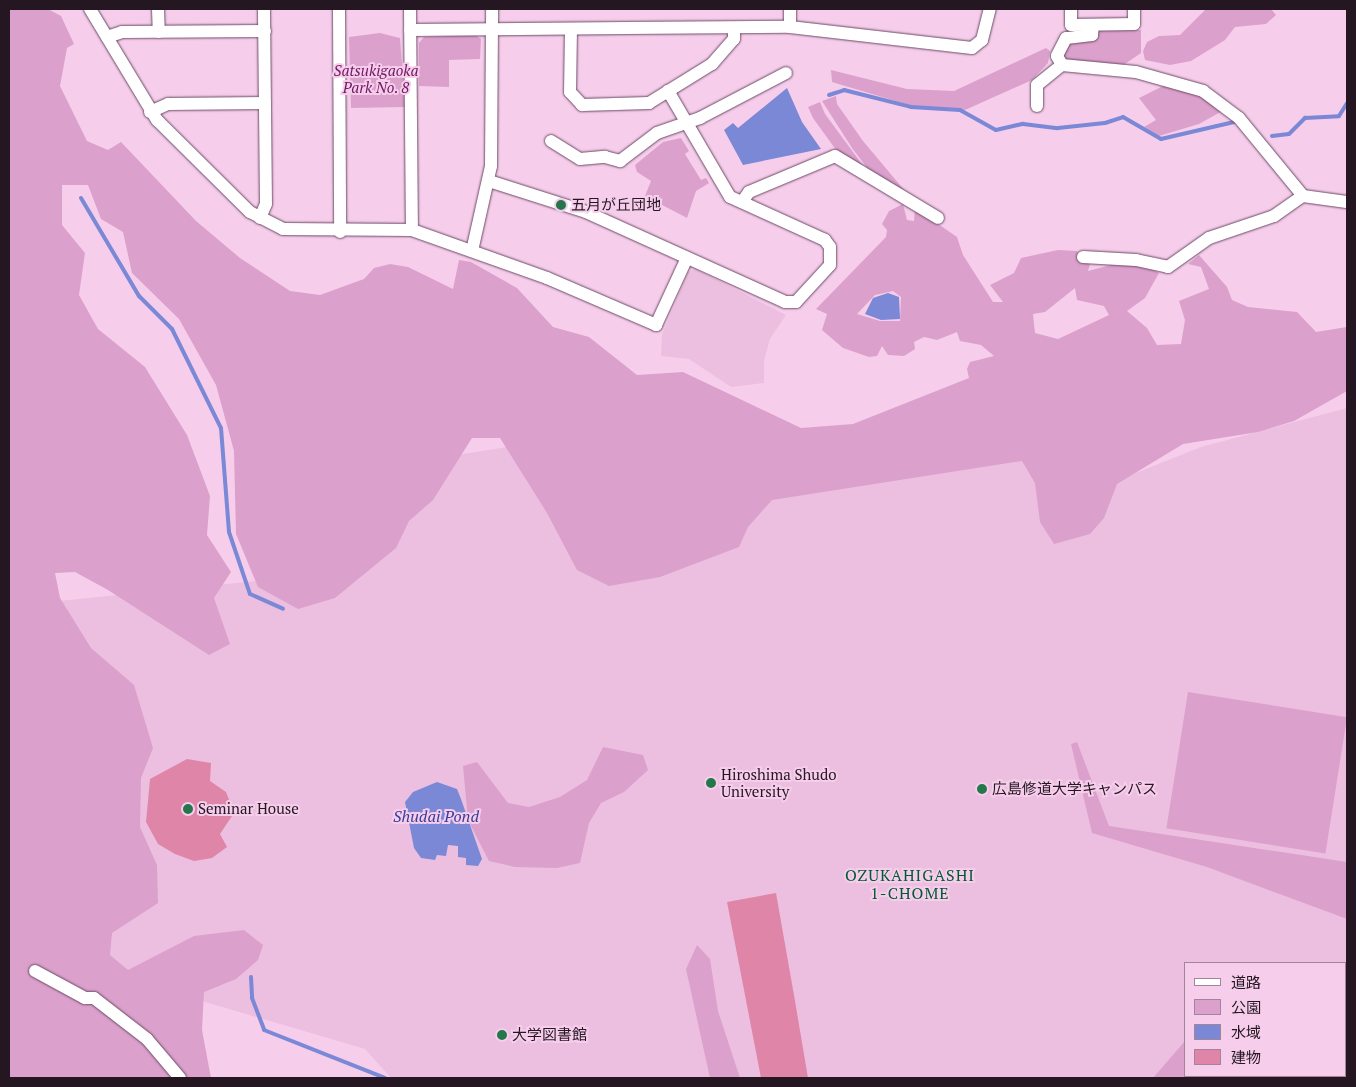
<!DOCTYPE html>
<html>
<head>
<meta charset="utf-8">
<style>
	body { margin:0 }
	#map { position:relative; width:1356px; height:1087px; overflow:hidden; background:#f6ceec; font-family:"PT Serif","Noto Sans JP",serif }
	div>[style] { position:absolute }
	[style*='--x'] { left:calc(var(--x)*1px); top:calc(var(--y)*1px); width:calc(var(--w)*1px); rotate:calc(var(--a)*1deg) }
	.built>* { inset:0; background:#ecbfe0 }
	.green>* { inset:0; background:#dba0cc; transform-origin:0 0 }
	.water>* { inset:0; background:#7a88d6 }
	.stream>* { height:4px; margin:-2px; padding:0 2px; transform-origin:2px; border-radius:2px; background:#7a88d6 }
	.building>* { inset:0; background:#df85a8 }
	.roads { filter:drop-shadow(0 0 1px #6c4a64) drop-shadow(0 0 1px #6c4a64) }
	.minor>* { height:12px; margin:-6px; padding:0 6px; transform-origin:6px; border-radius:6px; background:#fff }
	.dots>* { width:14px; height:14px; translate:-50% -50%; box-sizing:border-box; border:2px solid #f6ceec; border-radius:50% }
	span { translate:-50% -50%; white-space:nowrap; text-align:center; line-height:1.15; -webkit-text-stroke:4px #f6ceec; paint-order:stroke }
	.park-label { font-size:15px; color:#701863; font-style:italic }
	.poi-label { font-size:15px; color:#251722 }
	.left { translate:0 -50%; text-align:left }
	.water-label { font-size:16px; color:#383d99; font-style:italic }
	.neighbourhood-label { font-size:16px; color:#005931; letter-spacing:1px }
	.frame { position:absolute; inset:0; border:10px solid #251722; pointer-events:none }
	.legend { position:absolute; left:1184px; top:962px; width:162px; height:115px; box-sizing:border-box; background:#f6ceec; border:1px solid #a2859b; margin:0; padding:6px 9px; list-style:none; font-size:15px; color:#251722 }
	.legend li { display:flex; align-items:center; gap:10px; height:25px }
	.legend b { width:25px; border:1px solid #a2859b }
</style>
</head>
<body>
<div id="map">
	<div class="built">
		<i style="clip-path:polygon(696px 269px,786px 315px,770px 339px,764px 361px,764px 383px,731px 387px,689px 359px,661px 356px,662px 335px,688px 272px)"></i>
		<i style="clip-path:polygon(evenodd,1347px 408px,1347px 1078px,391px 1078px,365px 1049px,100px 971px,49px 602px,335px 573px,431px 459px,526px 444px,736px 500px,1024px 448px,1073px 498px,1201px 447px,1347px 408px,1185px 963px,1345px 963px,1345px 1076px,1185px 1076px,1185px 963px)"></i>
	</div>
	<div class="green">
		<i style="clip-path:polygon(evenodd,9px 9px,48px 9px,61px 16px,74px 44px,67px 48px,60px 86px,87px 141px,108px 150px,121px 142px,196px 221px,240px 258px,290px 291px,320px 295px,364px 279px,374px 268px,390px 264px,408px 267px,453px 289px,459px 260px,471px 262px,517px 288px,553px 327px,589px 337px,637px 375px,683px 372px,801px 428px,853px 424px,969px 378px,967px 369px,970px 362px,994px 356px,981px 345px,960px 341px,957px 332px,937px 340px,924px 337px,914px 342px,915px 349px,904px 356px,888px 355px,882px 346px,877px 356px,869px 357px,843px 348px,822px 330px,827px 314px,816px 309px,886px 237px,887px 230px,882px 224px,889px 211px,903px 204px,907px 220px,914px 221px,915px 208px,957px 237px,963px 255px,993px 302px,1003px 302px,990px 285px,1014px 273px,1021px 258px,1058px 250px,1077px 251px,1081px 260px,1090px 264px,1088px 271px,1119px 263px,1148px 267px,1159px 273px,1145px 298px,1127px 311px,1147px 328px,1157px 345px,1181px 344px,1185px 320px,1179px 301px,1209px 289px,1201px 267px,1188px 264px,1199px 255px,1227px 287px,1232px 300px,1248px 307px,1297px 312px,1316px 332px,1347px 327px,1347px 391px,1294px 421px,1258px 432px,1183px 444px,1117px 484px,1104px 518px,1090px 534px,1054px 544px,1040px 522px,1035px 483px,1022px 461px,772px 500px,748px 527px,739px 547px,660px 577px,609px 586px,577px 570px,547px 513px,500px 438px,472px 438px,433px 500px,409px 521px,396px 548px,335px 598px,298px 609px,258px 587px,236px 534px,234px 451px,216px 385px,179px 319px,132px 273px,123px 232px,101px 219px,88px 185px,62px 185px,62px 225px,85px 253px,79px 295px,98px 329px,145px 367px,187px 435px,210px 496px,207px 535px,231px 572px,214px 598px,230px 644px,209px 655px,108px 590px,75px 572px,55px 573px,60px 598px,91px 648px,134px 685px,153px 748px,141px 778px,140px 827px,157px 865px,158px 903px,112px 933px,110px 955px,128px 970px,194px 936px,244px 930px,263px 945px,258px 960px,236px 979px,204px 992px,202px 1030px,211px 1078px,9px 1078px,9px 9px,1075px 288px,1077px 300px,1104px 306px,1109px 315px,1058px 339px,1035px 333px,1033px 314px,1045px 312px,1075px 288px,9px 9px,893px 291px,901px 297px,900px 321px,880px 321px,857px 314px,875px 295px,893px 291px)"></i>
		<i style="clip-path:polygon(1206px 9px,1271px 9px,1276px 15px,1266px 24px,1235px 27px,1225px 40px,1191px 61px,1170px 65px,1145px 60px,1143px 51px,1147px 42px,1159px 36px,1180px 35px)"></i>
		<i style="clip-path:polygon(1141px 30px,1141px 53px,1122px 66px,1067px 60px,1063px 55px,1068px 43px,1098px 39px,1098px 31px)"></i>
		<i style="clip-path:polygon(380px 33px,400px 38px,405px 107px,351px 108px,349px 37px)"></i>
		<i style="clip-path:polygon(475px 35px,481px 39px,480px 59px,449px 60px,449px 87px,419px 86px,419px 43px,424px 37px)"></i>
		<i style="clip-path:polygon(1046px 48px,1050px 51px,1048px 63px,1032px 80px,965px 110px,912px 106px,832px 82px,831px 70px,907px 89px,954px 91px)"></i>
		<i style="clip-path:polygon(1167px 84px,1190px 91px,1224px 110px,1199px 124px,1159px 136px,1144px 127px,1156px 120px,1139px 98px)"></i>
		<i style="clip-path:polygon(836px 96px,837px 104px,863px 141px,905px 191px,871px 173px,852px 148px,822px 101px)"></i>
		<i style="clip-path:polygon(820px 102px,825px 114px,867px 171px,839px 154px,813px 118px,808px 107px)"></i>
		<i style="clip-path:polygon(681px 138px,689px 151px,685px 154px,701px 180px,706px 178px,709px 183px,696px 191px,687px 218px,645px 196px,651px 181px,637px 172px,635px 165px,663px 142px)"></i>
		<i style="left:1188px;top:692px;width:161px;height:138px;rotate:9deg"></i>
		<i style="clip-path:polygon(1077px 742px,1109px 826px,1347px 862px,1347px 919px,1207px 867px,1092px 833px,1071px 744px)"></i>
		<i style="clip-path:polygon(603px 747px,643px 755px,648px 770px,624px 792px,601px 803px,589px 823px,580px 863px,557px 868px,515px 867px,489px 861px,468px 820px,463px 766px,477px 762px,508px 803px,529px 807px,560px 797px,587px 780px)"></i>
		<i style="clip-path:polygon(697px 945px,710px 959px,718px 1011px,740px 1078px,710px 1078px,686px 969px)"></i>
		<i style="clip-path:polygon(1185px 1041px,1185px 1076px,1345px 1076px,1347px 1041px,1347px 1078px,1153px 1078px)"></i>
	</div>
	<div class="water">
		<i style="clip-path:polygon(787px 88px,802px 122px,821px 149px,743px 165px,724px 130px,733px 123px,738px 128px)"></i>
		<i style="clip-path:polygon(888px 293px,899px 297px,900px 319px,881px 320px,865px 314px,873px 298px)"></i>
		<i style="clip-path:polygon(437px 782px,457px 789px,461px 799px,482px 859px,478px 866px,466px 865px,466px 858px,458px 857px,458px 846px,448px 845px,446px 856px,437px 855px,435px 860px,421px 858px,414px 848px,405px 802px,413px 792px)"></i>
	</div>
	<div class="stream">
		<i style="--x:829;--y:95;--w:16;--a:-18"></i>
		<i style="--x:844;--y:90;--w:69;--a:14.2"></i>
		<i style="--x:911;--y:107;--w:49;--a:3.5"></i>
		<i style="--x:960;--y:110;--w:41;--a:29.1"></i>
		<i style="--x:996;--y:130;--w:28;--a:-13"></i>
		<i style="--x:1023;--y:124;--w:35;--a:7"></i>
		<i style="--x:1058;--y:128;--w:47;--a:-6.1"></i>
		<i style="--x:1105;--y:123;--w:19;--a:-18"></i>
		<i style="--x:1123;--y:117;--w:44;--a:30.1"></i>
		<i style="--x:1161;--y:139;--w:75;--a:-13.1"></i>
		<i style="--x:1272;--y:136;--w:17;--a:-7"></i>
		<i style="--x:1289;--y:134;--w:23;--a:-45"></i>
		<i style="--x:1305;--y:118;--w:34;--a:-3"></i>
		<i style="--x:1339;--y:116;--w:15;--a:-58"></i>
		<i style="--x:81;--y:198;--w:114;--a:59.4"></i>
		<i style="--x:139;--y:296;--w:47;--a:45"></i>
		<i style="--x:172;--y:329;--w:110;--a:63.7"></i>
		<i style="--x:221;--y:428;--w:104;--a:85.6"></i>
		<i style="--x:229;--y:532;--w:65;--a:71.3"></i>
		<i style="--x:250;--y:594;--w:36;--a:24"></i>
		<i style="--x:251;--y:977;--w:21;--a:87"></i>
		<i style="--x:252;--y:998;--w:34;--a:69"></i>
		<i style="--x:264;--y:1030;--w:130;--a:21.6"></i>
	</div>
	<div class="building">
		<i style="clip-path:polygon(187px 759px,211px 763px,210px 781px,226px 792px,230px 802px,232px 816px,220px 834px,227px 847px,212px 858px,194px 861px,175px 854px,158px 844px,146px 822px,150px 779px)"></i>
		<i style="clip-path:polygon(776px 893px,795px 1001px,808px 1078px,761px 1078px,727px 902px)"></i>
	</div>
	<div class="roads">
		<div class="minor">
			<i style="--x:90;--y:9;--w:130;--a:58.9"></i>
			<i style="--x:157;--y:120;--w:131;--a:44.7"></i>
			<i style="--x:250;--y:212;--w:37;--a:27"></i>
			<i style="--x:283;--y:229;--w:129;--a:0.4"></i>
			<i style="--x:412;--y:230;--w:143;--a:19.6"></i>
			<i style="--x:547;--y:278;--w:119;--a:23.3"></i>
			<i style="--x:656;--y:325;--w:74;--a:-65.2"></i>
			<i style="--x:158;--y:9;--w:23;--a:88"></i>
			<i style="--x:339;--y:9;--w:223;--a:89.7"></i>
			<i style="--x:410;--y:9;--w:221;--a:89.5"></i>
			<i style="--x:790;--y:9;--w:18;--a:90"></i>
			<i style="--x:1071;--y:9;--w:16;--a:90"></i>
			<i style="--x:1071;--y:25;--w:63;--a:-0.9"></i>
			<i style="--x:1134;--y:24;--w:15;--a:-90"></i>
			<i style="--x:1093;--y:25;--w:10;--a:96"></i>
			<i style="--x:1092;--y:35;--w:26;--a:173"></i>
			<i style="--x:1066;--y:38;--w:20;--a:117"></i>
			<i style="--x:1057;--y:56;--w:10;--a:61"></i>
			<i style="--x:1062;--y:65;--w:74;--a:5.4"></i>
			<i style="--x:1136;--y:72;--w:70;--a:15.8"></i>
			<i style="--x:1203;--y:91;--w:45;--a:36.9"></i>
			<i style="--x:1239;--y:118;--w:101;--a:50.6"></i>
			<i style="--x:1303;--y:196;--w:44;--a:7.8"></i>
			<i style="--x:571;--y:29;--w:63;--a:90.9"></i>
			<i style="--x:570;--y:92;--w:18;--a:47"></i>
			<i style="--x:582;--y:105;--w:67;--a:-1.7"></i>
			<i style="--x:649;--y:103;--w:74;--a:-31.8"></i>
			<i style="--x:712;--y:64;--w:33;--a:-49"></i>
			<i style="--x:734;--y:39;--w:11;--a:-90"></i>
			<i style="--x:410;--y:30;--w:380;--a:-0.5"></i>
			<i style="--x:790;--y:27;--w:183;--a:6.6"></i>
			<i style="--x:972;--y:48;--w:13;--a:-39"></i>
			<i style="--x:982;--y:40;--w:32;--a:-76"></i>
			<i style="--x:107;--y:37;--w:16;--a:-18"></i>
			<i style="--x:122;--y:32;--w:143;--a:-0.4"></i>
			<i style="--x:1037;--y:106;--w:21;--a:-90"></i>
			<i style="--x:1037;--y:85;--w:32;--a:-39"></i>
			<i style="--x:150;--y:112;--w:20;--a:-24"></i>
			<i style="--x:168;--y:104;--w:97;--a:-0.6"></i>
			<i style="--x:551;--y:141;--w:34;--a:32"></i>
			<i style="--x:580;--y:159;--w:25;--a:-5"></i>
			<i style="--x:605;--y:157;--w:16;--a:15"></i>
			<i style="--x:620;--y:161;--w:46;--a:-37.1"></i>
			<i style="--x:657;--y:133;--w:46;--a:-19.2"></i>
			<i style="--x:700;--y:118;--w:97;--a:-27.6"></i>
			<i style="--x:489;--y:181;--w:102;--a:17.7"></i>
			<i style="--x:586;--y:212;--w:218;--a:24.3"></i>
			<i style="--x:785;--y:302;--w:11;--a:0"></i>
			<i style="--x:796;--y:302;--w:50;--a:-47.4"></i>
			<i style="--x:830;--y:265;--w:18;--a:-90"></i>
			<i style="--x:830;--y:247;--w:9;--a:-126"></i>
			<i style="--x:825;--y:240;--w:104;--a:-155.6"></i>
			<i style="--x:730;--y:197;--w:123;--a:-120.3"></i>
			<i style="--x:742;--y:202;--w:12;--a:-55"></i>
			<i style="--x:749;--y:192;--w:93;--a:-22.7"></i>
			<i style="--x:835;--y:156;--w:120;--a:31"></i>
			<i style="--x:260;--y:218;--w:15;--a:-67"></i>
			<i style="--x:266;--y:204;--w:195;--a:-90.6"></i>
			<i style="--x:472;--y:251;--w:87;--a:-77.4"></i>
			<i style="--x:491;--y:166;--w:157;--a:-89.6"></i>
			<i style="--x:1083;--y:257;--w:53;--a:3.2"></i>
			<i style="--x:1136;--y:260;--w:33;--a:12"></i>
			<i style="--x:1168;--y:267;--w:50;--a:-35.3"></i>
			<i style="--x:1209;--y:238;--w:69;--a:-18.7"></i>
			<i style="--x:1274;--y:216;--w:35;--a:-35"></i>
			<i style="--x:35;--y:971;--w:57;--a:28.4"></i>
			<i style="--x:85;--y:998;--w:9;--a:0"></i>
			<i style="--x:94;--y:998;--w:67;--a:37.7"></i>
			<i style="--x:147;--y:1039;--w:51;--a:49.8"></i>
		</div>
	</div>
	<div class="dots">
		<i style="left:561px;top:205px;background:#23774a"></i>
		<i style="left:711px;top:783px;background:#23774a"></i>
		<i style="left:982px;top:789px;background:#23774a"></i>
		<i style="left:188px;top:809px;background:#23774a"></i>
		<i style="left:502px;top:1035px;background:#23774a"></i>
	</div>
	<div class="park-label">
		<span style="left:376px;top:79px">Satsukigaoka<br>Park No. 8</span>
	</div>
	<div class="poi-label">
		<span class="left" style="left:571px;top:205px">五月が丘団地</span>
		<span class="left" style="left:721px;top:783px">Hiroshima Shudo<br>University</span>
		<span class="left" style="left:992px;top:789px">広島修道大学キャンパス</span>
		<span class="left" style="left:198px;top:809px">Seminar House</span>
		<span class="left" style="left:512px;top:1035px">大学図書館</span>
	</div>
	<div class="water-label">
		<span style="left:436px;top:816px">Shudai Pond</span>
	</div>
	<div class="neighbourhood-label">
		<span style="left:910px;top:884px">OZUKAHIGASHI<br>1-CHOME</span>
	</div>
	<div class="frame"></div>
	<ul class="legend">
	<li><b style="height:6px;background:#fff"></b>道路</li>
	<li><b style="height:14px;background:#dba0cc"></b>公園</li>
	<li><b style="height:14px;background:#7a88d6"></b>水域</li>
	<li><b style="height:14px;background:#df85a8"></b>建物</li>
	</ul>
</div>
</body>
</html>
